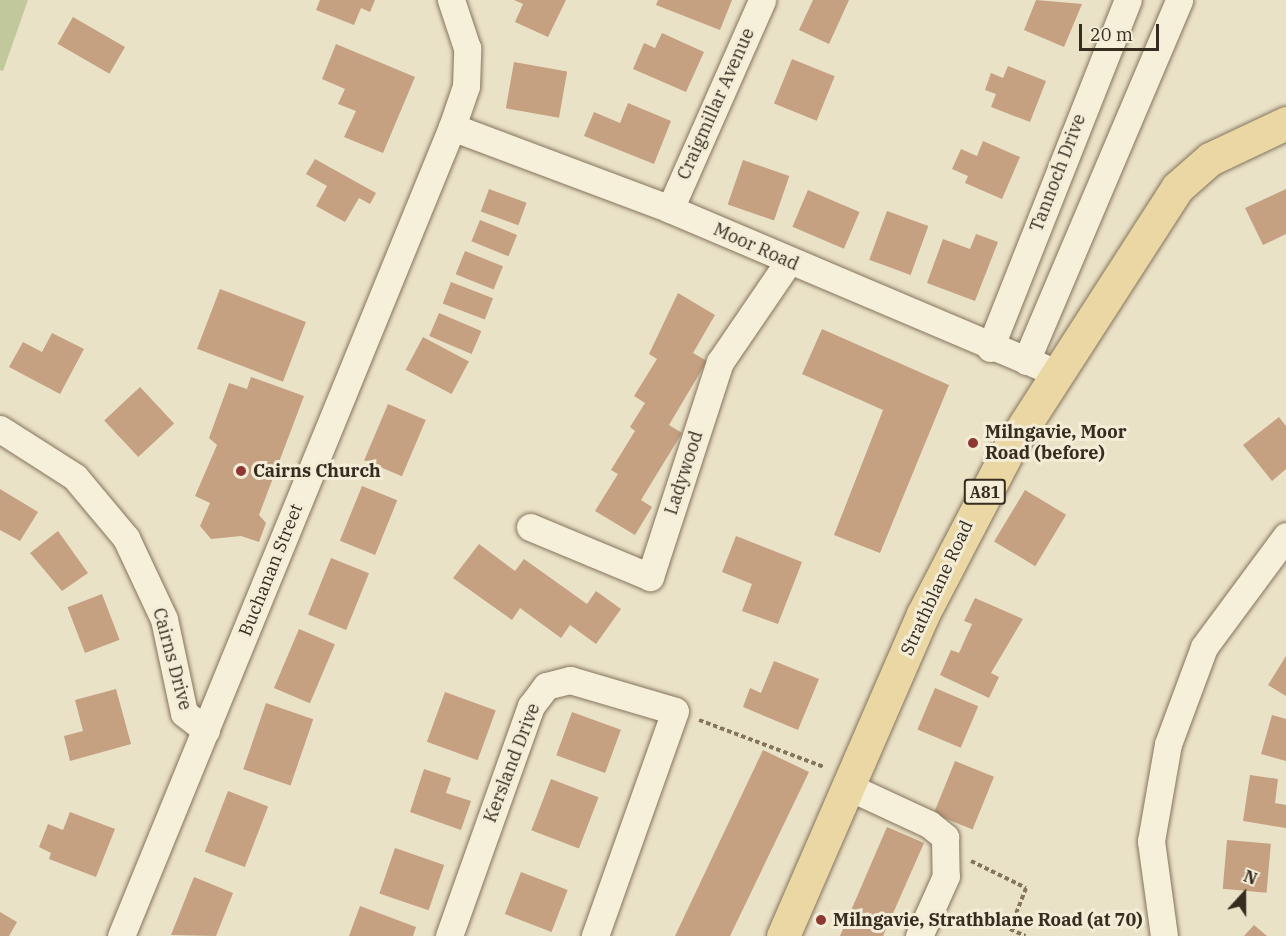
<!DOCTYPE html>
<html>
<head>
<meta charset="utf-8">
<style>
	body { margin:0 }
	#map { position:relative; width:1286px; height:936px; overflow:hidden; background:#eae2c7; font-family:"IBM Plex Serif",serif }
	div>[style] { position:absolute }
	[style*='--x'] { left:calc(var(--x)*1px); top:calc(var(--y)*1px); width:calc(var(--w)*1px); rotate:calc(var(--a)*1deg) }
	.green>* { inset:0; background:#c1c89c }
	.building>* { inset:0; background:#c5a081; transform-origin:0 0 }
	.path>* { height:4px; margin-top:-2px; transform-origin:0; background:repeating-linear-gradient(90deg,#85745e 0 4.5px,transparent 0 7.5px) }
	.roads { filter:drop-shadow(0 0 2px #85745e) drop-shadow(0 0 2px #85745e) }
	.minor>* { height:27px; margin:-13.5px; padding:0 13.5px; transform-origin:13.5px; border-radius:13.5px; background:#f6efda }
	.major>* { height:33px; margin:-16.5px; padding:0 16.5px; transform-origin:16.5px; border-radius:16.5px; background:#ead7a3 }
	.dots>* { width:16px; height:16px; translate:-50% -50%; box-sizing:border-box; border:3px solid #f3ecd6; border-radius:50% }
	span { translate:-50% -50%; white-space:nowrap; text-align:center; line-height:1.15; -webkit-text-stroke:6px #f3ecd6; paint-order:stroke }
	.shield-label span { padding:2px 4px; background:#f3ecd6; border:2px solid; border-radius:4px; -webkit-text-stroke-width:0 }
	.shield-label { font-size:16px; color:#362c20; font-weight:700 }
	.street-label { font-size:18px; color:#362c20 }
	.poi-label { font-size:18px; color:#362c20; font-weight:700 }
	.left { translate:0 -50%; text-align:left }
	.north { position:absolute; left:1214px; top:864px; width:60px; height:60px; -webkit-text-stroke:4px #f3ecd6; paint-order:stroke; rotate:21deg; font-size:16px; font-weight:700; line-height:24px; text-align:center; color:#362c20 }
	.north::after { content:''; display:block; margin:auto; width:21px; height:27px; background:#362c20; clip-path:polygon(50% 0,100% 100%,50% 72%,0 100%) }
	.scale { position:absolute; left:1079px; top:24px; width:80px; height:27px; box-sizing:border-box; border:3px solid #362c20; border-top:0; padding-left:8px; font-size:18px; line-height:21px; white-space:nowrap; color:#362c20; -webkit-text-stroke:4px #f3ecd6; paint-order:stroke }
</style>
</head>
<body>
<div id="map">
	<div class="green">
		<i style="clip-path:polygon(0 0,28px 0,3px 71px,0 70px)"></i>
	</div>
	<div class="building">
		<i style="clip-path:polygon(320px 0,375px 0,370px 12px,361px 8px,354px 25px,316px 10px)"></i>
		<i style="clip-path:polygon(514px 0,566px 0,548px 37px,515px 22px,523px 4px)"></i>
		<i style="clip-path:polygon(658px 0,732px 0,720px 30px,656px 5px)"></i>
		<i style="clip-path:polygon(813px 0,849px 0,829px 44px,799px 30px)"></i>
		<i style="clip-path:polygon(1036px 0,1082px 4px,1064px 47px,1024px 30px)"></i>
		<i style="left:73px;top:17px;width:60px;height:31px;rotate:30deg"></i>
		<i style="clip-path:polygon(662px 33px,704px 52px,686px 92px,633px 69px,644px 43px,655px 48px)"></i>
		<i style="clip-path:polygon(336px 44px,415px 77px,383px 153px,344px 137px,356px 111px,338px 104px,345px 89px,322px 79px)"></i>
		<i style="left:792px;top:59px;width:46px;height:48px;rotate:22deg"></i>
		<i style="left:514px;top:62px;width:54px;height:47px;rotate:10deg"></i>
		<i style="clip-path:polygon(1008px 66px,1046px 81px,1030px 122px,991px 107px,996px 94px,985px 90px,991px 73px,1003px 78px)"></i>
		<i style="clip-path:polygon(628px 103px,671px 121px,654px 164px,584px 136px,594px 112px,620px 123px)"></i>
		<i style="clip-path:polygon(983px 141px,1020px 157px,1002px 199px,965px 183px,968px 176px,952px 169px,961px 149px,977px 156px)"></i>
		<i style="clip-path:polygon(315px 159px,376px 193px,370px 204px,359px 198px,345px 222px,316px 206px,327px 186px,306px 174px)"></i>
		<i style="left:743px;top:160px;width:49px;height:47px;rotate:19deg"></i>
		<i style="left:489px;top:189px;width:40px;height:24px;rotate:20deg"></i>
		<i style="clip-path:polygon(1286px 189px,1286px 234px,1263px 245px,1245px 208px)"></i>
		<i style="left:808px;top:190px;width:56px;height:40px;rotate:23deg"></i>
		<i style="left:887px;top:211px;width:44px;height:52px;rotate:20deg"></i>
		<i style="left:480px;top:220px;width:40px;height:23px;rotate:22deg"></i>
		<i style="clip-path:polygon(976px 234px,998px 242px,975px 301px,927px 283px,943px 239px,970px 249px)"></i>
		<i style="left:465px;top:251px;width:41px;height:25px;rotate:22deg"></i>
		<i style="left:451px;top:282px;width:45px;height:23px;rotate:21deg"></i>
		<i style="left:220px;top:289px;width:92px;height:64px;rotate:21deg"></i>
		<i style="clip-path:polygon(678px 293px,715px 315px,693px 353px,707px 361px,669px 425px,682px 433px,641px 500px,652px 507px,635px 535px,595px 511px,618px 474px,611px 470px,635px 431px,630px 427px,645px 403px,634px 396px,657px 359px,649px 354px)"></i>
		<i style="left:439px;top:313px;width:46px;height:25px;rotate:23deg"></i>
		<i style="clip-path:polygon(822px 329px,949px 385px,880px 553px,834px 535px,883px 410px,802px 374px)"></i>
		<i style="clip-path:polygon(52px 333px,84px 349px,60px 394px,9px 367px,23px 342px,42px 352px)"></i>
		<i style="left:423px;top:337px;width:52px;height:37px;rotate:28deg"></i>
		<i style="clip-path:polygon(251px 377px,304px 396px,259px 515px,266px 523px,259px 542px,241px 536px,211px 539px,200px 526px,210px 503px,195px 496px,217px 445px,209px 438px,229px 383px,247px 389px)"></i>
		<i style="left:140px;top:387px;width:50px;height:49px;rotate:47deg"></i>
		<i style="left:388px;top:404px;width:41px;height:61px;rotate:23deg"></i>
		<i style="clip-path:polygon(1279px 417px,1286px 426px,1286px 469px,1272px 481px,1243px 445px)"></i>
		<i style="left:362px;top:486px;width:38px;height:59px;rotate:22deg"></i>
		<i style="clip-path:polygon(0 489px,38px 512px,20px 541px,0 530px)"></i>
		<i style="left:1025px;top:490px;width:48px;height:60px;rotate:31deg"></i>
		<i style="clip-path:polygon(58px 531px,88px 573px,62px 591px,30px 553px)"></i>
		<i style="clip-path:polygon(736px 536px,802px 562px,778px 624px,742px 611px,752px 584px,722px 572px)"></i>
		<i style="clip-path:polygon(479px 544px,515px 571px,524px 559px,587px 604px,596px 591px,621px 609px,596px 644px,570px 625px,561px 638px,520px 608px,512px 620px,453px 578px)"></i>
		<i style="left:331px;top:558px;width:41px;height:61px;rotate:22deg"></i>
		<i style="left:102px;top:594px;width:49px;height:37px;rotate:69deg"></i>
		<i style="clip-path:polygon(975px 598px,1023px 619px,991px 673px,999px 677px,989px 698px,940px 675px,951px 650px,959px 653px,972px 624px,964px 621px)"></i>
		<i style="left:299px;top:629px;width:39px;height:64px;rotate:23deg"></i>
		<i style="clip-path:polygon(1286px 656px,1286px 696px,1268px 685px)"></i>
		<i style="clip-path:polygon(774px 661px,819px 679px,798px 730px,743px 707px,750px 688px,761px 693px)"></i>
		<i style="left:935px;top:688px;width:47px;height:45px;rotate:23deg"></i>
		<i style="clip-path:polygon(116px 689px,131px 744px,70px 761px,64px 736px,83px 731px,75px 700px)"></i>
		<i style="left:445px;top:692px;width:54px;height:53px;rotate:20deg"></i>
		<i style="left:266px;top:703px;width:50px;height:70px;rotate:19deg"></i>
		<i style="left:572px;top:712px;width:52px;height:46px;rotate:20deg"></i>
		<i style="clip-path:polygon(1272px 715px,1286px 719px,1286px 761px,1261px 754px)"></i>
		<i style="clip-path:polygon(763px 750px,809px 772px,730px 936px,675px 936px)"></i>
		<i style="left:955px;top:761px;width:42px;height:57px;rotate:22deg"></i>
		<i style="clip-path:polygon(424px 769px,451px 778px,446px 793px,471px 801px,461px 830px,410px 812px)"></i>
		<i style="clip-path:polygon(1250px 775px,1278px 779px,1275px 803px,1286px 805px,1286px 828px,1243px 821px)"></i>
		<i style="left:551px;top:779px;width:51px;height:55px;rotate:21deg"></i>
		<i style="left:228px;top:791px;width:43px;height:65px;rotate:21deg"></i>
		<i style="clip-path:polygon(70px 812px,115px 829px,96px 877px,49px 859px,51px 853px,39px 847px,48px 824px,63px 830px)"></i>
		<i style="clip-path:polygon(887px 827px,924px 843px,883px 936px,840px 936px)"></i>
		<i style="left:1227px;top:840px;width:44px;height:49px;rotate:5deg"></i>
		<i style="left:395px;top:848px;width:52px;height:48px;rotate:19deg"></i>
		<i style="left:521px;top:872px;width:50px;height:45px;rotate:21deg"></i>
		<i style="clip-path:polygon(194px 877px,233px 893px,216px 936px,171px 935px)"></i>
		<i style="clip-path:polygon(360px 906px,416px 927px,413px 936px,349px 936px)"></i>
		<i style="clip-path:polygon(0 912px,17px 922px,9px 936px,0 936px)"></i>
		<i style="clip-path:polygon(1254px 925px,1267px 936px,1244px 936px)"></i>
	</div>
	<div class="path">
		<i style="--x:699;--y:720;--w:134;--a:20.6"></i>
		<i style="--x:971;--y:861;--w:61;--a:26.1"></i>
		<i style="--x:1026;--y:888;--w:44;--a:111.3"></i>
		<i style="--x:1010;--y:929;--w:17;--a:25"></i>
	</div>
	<div class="roads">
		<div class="minor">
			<i style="--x:452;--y:127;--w:233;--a:20.6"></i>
			<i style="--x:670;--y:209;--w:420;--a:23"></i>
			<i style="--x:670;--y:209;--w:228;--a:-66.2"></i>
			<i style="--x:990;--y:348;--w:374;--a:-68.4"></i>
			<i style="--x:1026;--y:361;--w:392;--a:-67"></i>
			<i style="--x:0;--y:429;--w:89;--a:32.6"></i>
			<i style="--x:75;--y:477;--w:80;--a:50.1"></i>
			<i style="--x:126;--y:538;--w:89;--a:64.9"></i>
			<i style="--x:164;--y:619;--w:96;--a:78"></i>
			<i style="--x:184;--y:713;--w:28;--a:38"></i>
			<i style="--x:530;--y:527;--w:130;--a:22.6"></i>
			<i style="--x:650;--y:577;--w:226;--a:-72"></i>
			<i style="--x:720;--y:362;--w:122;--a:-55.7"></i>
			<i style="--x:849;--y:787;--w:88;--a:24.8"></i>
			<i style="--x:929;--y:824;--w:21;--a:39"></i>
			<i style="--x:945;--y:837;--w:39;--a:89"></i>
			<i style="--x:946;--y:876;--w:66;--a:114.2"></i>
			<i style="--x:121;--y:936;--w:874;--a:-67.75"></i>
			<i style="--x:452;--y:127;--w:43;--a:-71.1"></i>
			<i style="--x:466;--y:86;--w:38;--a:-88"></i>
			<i style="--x:467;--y:48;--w:51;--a:-108.4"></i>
			<i style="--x:449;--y:936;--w:244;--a:-70.4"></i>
			<i style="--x:531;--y:706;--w:25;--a:-53"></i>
			<i style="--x:546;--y:686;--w:25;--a:-14"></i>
			<i style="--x:570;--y:680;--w:109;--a:16.4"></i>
			<i style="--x:675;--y:711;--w:239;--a:109.6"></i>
			<i style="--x:1164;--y:936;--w:96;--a:-97.8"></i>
			<i style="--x:1151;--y:841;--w:98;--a:-80.1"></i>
			<i style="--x:1168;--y:744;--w:103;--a:-69.6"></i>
			<i style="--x:1204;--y:647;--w:138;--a:-53.5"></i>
		</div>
		<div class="major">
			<i style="--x:783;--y:936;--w:351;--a:-66.5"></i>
			<i style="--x:923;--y:614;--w:186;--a:-62.5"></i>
			<i style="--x:1009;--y:449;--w:310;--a:-57.2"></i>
			<i style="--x:1177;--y:188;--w:44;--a:-41.3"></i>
			<i style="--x:1210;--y:159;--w:84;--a:-25.3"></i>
		</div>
	</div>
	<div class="dots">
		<i style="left:973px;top:443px;background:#8e3733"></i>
		<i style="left:241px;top:471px;background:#8e3733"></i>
		<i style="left:821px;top:920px;background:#8e3733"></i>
	</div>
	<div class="shield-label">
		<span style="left:985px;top:492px">A81</span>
	</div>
	<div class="street-label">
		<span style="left:716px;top:104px;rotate:-66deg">Craigmillar Avenue</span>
		<span style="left:1058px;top:173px;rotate:-69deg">Tannoch Drive</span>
		<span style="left:756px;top:247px;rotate:24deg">Moor Road</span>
		<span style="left:684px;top:473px;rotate:-72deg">Ladywood</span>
		<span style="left:271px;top:570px;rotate:-68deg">Buchanan Street</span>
		<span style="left:937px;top:588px;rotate:-65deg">Strathblane Road</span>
		<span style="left:172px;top:659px;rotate:75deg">Cairns Drive</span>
		<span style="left:512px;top:763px;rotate:-69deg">Kersland Drive</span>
	</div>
	<div class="poi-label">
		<span class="left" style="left:985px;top:443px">Milngavie, Moor<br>Road (before)</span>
		<span class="left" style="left:253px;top:471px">Cairns Church</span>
		<span class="left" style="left:833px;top:920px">Milngavie, Strathblane Road (at 70)</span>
	</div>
	<div class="north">N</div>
	<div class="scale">20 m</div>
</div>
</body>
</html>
